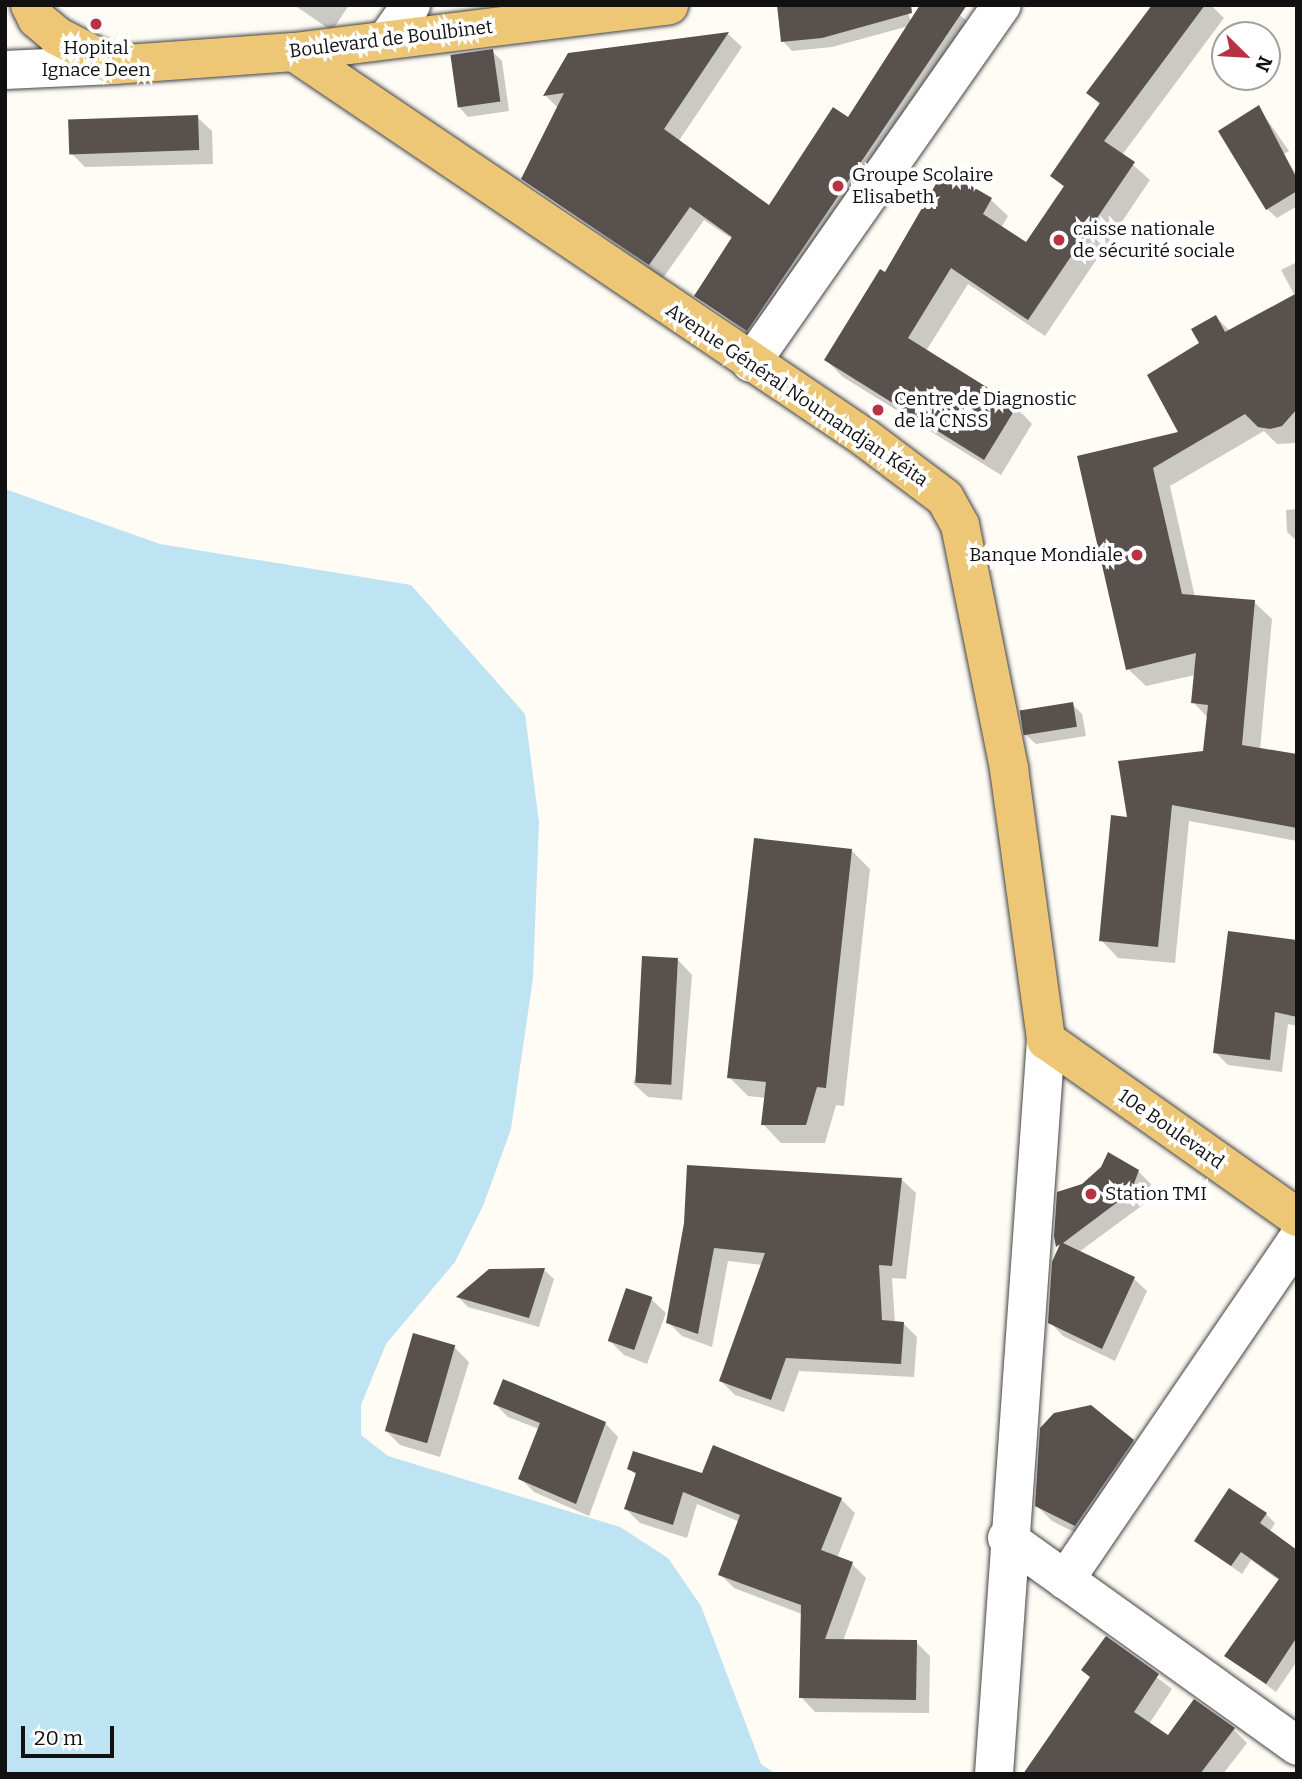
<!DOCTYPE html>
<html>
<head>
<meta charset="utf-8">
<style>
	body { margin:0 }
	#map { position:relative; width:1302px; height:1779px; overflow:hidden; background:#fefcf5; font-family:Bitter,serif }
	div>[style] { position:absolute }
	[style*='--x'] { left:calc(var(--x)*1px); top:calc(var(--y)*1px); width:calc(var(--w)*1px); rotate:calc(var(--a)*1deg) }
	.water>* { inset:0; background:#bee3f2 }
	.shadow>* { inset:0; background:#0003 }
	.building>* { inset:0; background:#59514e; transform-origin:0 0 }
	.roads { filter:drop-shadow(0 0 2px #444) drop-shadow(0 0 2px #444) }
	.minor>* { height:38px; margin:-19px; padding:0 19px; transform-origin:19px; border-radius:19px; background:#fff }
	.major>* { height:38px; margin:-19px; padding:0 19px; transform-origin:19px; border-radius:19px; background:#eec776 }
	.dots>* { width:19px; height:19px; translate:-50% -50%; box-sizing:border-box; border:4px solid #fff; border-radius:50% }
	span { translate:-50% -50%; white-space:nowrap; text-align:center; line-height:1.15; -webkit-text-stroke:7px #fff; paint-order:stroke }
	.street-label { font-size:19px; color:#111 }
	.poi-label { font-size:19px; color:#111 }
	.left { translate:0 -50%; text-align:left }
	.right { translate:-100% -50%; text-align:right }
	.frame { position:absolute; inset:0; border:7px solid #111; pointer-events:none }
	.north { position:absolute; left:1211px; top:21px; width:70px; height:70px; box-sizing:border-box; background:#fff; border:2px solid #a0a0a0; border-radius:50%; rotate:114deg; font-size:19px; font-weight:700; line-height:28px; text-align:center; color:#111 }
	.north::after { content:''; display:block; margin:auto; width:24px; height:32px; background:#b73344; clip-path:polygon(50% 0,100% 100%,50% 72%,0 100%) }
	.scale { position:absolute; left:21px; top:1726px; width:93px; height:32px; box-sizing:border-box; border:4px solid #111; border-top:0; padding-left:9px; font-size:21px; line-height:24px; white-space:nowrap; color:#111; -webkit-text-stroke:5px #fff; paint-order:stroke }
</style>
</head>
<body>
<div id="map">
	<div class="water">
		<i style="clip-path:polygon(5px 489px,160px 544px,411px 585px,525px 714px,539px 822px,533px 978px,511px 1129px,483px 1206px,455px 1262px,386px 1344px,361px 1405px,361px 1435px,388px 1456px,620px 1527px,668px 1558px,701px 1606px,761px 1764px,776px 1774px,5px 1774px)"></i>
	</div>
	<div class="shadow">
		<i style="clip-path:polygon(294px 5px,349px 5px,332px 31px)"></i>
		<i style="clip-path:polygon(906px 5px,911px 22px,948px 5px,975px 28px,761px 344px,696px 295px,732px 239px,704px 220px,663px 278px,523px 179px,558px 108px,546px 96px,569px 54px,728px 34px,742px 47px,678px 142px,769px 207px,849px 119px,909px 26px,832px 47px,792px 51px,783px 41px)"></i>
		<i style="clip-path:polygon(1154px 5px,1211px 5px,1224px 18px,1122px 155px,1150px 180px,1045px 336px,968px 284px,926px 351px,1016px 407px,1032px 424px,1001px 475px,843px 377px,826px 360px,885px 274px,945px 172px,991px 200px,1008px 216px,1001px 228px,1027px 244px,1065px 188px,1052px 176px,1100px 105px,1088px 93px)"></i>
		<i style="clip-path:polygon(492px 51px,502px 61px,509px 111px,468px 117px,459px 107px)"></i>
		<i style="clip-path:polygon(1259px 108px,1289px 151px,1284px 154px,1297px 176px,1297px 206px,1277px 218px,1267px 209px)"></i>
		<i style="clip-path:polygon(197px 117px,212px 131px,213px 164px,85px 167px,70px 152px)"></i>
		<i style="clip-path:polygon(1297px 262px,1297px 443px,1277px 444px,1264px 431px,1170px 486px,1195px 597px,1254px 602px,1272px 619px,1260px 750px,1297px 756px,1297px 841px,1189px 821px,1175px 963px,1118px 958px,1101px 940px,1129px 818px,1205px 753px,1208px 718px,1193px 702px,1195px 675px,1146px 686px,1128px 669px,1080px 457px,1181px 434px,1201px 344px,1216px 317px,1230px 331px,1295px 296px,1281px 270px)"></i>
		<i style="clip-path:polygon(1297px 509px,1297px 541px,1287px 532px,1286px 510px)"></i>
		<i style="clip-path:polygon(1072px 704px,1082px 714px,1086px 736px,1036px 744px,1026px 735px)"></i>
		<i style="clip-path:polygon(851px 850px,870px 869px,844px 1106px,836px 1105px,825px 1143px,781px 1143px,763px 1124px,766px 1098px,748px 1096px,729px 1077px)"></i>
		<i style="clip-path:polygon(1297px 958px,1297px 1026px,1288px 1024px,1282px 1072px,1228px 1065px,1215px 1052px)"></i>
		<i style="clip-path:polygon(678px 960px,692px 975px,682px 1100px,648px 1097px,633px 1083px)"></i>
		<i style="clip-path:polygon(1138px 1171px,1151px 1184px,1144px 1204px,1079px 1252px,1134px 1279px,1147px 1291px,1115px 1361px,1063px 1336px,1050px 1322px,1060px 1248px,1056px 1236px,1083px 1186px)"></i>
		<i style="clip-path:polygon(902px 1180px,916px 1193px,906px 1279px,892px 1278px,895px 1323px,903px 1323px,917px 1337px,914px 1377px,799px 1371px,784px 1412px,735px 1395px,721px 1381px,763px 1265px,728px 1261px,712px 1347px,682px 1336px,668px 1322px,685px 1223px)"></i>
		<i style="clip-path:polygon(544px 1270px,554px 1279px,539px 1327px,468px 1307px,458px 1297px)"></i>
		<i style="clip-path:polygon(651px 1299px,666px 1313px,647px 1364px,624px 1355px,609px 1340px)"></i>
		<i style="clip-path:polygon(454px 1347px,469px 1362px,440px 1457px,400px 1445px,385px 1430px)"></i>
		<i style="clip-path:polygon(495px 1404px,605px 1423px,618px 1437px,589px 1516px,534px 1492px,521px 1479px,539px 1429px,508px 1417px)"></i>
		<i style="clip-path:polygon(1133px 1441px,1148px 1456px,1090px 1540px,1052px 1521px,1037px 1506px)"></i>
		<i style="clip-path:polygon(629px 1468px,703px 1475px,841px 1499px,855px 1513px,837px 1558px,852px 1564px,866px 1578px,843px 1641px,916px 1642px,930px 1656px,929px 1713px,815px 1712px,801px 1697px,802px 1614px,734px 1588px,720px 1574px,740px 1522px,697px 1504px,687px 1538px,640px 1523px,626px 1509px,637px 1476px)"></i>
		<i style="clip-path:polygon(1266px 1514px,1275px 1523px,1269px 1533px,1297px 1552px,1297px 1661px,1276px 1692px,1227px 1656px,1280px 1581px,1251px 1560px,1242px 1574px,1196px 1541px)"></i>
		<i style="clip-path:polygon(1107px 1639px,1172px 1689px,1149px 1724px,1168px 1737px,1233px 1729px,1247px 1743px,1223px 1774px,1026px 1774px,1091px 1678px,1083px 1670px)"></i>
	</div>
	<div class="building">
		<i style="clip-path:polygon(777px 5px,911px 5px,912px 13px,822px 38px,781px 42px)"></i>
		<i style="clip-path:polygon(920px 5px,967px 5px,747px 331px,694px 296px,732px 237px,690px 207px,649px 265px,521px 179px,564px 93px,543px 96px,568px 53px,729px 32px,664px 129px,769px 205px,833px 107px,848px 117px)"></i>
		<i style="clip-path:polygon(1152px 5px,1205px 5px,1104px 141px,1135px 162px,1028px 320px,951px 268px,908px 338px,1017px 406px,984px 460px,824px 360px,880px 269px,885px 272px,944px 170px,992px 198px,983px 214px,1026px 242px,1064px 186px,1050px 176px,1100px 103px,1086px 93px)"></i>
		<i style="left:493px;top:49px;width:53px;height:43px;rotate:82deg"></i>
		<i style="clip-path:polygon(1259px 105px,1297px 179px,1297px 191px,1266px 210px,1218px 131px)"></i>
		<i style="left:198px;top:115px;width:35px;height:130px;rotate:88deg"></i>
		<i style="clip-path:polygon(1297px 293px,1297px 409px,1282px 426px,1270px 429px,1258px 427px,1245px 414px,1153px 468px,1182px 594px,1255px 600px,1242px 745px,1297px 754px,1297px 828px,1172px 805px,1158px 947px,1099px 941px,1111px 815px,1127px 817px,1118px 761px,1203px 751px,1208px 705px,1191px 703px,1196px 653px,1126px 670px,1077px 456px,1178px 432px,1147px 375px,1199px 343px,1191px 329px,1216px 315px,1225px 332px)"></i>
		<i style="left:1073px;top:702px;width:25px;height:54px;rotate:81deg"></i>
		<i style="clip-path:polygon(754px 838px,852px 849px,826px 1088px,817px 1087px,806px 1125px,761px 1125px,766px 1082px,727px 1078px)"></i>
		<i style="clip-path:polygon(1228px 931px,1297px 940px,1297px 1017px,1275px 1012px,1270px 1060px,1213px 1053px)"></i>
		<i style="left:642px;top:956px;width:36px;height:127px;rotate:3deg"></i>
		<i style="clip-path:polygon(1108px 1152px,1139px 1170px,1131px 1192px,1063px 1243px,1135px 1277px,1102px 1349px,1048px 1323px,1052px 1262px,1060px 1244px,1056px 1247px,1054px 1236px,1057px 1192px,1082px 1184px,1101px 1167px)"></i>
		<i style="clip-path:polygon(687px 1165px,902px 1178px,892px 1266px,879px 1265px,882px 1320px,904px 1322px,901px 1364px,786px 1358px,771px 1400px,719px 1381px,765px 1253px,714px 1248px,698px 1334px,666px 1323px,684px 1223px)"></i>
		<i style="clip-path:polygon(545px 1268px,529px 1318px,456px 1297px,489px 1269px)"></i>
		<i style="left:626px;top:1288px;width:28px;height:56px;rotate:19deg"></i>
		<i style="left:413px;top:1333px;width:44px;height:102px;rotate:16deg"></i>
		<i style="clip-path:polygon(503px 1379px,606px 1422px,576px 1504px,518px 1479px,540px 1423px,493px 1404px)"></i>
		<i style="clip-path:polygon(1091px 1405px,1134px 1440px,1075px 1526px,1035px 1506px,1040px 1428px,1054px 1413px)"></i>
		<i style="clip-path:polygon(713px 1445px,842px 1498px,821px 1550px,853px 1562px,825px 1639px,917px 1640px,916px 1700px,799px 1698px,801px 1605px,718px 1575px,740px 1515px,683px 1492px,673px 1525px,624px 1509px,636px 1473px,627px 1469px,633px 1451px,702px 1473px)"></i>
		<i style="clip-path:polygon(1229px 1488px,1267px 1513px,1260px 1523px,1297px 1550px,1297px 1637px,1266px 1684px,1224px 1656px,1279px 1579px,1241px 1552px,1231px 1566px,1194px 1541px)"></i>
		<i style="clip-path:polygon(1106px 1636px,1159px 1674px,1134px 1712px,1168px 1735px,1194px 1699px,1235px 1728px,1200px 1774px,1023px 1774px,1090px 1677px,1081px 1670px)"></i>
	</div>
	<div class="roads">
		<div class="minor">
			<i style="--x:387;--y:39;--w:42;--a:-54.8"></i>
			<i style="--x:5;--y:70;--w:108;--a:-2.7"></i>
			<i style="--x:751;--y:363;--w:437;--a:-55"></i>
			<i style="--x:1007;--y:1538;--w:357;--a:35.6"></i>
			<i style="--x:1065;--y:1580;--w:412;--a:-55.7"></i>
			<i style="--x:994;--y:1774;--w:736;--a:-85.95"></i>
		</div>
		<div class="major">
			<i style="--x:30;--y:5;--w:16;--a:63"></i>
			<i style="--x:37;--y:19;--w:26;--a:40"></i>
			<i style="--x:57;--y:36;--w:63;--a:27.4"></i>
			<i style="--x:113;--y:65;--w:181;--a:-4.1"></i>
			<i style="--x:294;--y:52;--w:378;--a:-7.1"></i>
			<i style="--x:294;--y:52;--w:688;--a:34.04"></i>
			<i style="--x:864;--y:437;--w:101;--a:37"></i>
			<i style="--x:945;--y:498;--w:31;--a:61"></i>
			<i style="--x:960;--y:525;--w:249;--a:78.6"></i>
			<i style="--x:1009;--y:769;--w:274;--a:82.2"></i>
			<i style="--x:1046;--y:1040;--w:307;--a:35.2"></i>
		</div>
	</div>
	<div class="dots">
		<i style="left:96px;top:24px;background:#b73344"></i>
		<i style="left:838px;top:186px;background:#b73344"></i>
		<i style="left:1059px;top:240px;background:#b73344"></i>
		<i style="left:878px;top:410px;background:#b73344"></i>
		<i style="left:1137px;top:555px;background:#b73344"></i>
		<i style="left:1091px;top:1194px;background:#b73344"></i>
	</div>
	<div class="street-label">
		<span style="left:391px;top:39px;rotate:-7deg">Boulevard de Boulbinet</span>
		<span style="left:797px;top:395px;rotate:34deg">Avenue Général Noumandjan Kéita</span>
		<span style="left:1171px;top:1129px;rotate:35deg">10e Boulevard</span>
	</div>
	<div class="poi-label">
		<span style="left:96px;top:59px">Hopital<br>Ignace Deen</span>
		<span class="left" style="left:852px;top:186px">Groupe Scolaire<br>Elisabeth</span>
		<span class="left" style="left:1073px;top:240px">caisse nationale<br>de sécurité sociale</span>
		<span class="left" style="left:894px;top:410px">Centre de Diagnostic<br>de la CNSS</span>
		<span class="right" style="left:1123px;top:555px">Banque Mondiale</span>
		<span class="left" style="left:1105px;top:1194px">Station TMI</span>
	</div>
	<div class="frame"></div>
	<div class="north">N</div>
	<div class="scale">20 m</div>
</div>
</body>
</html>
